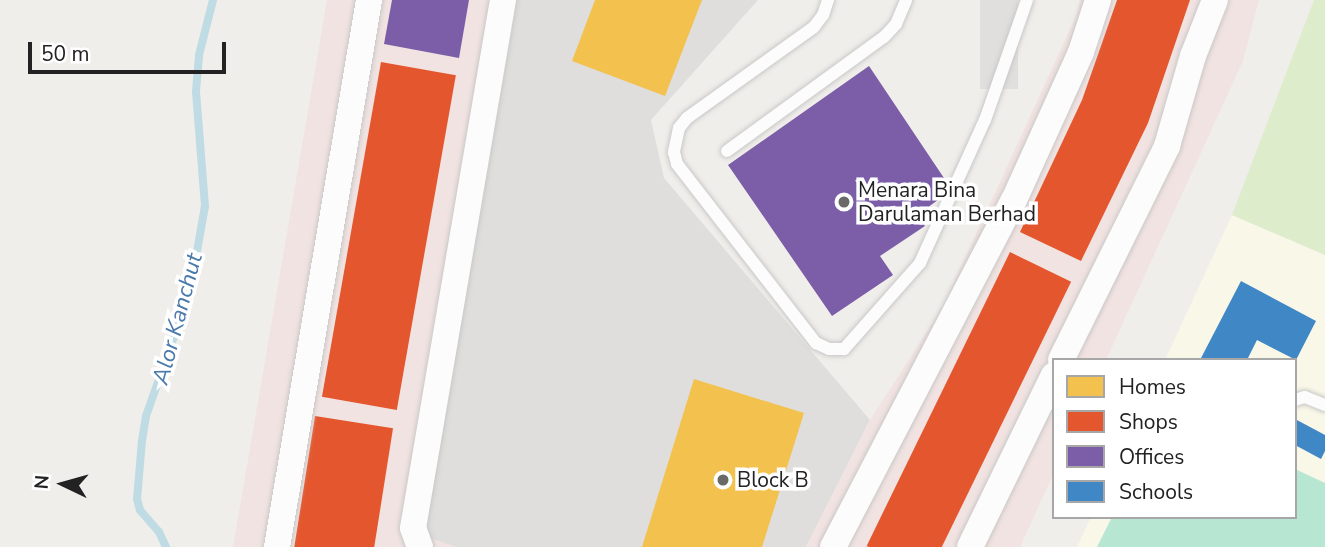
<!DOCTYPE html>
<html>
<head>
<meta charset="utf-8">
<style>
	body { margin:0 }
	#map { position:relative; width:1325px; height:547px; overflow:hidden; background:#f0eeeb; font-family:"Nunito Sans",sans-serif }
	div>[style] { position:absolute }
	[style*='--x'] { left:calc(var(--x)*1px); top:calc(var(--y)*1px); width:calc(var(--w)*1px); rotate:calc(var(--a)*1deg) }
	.residential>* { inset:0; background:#dfdedc }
	.commercial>* { inset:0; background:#f1e3e1 }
	.education>* { inset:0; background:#f8f7e8 }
	.grass>* { inset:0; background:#ddeccb }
	.pitch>* { inset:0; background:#b7e6d2 }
	.parking>* { inset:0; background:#e0dfde; transform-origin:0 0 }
	.homes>* { inset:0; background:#f2c14e }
	.shops>* { inset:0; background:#e4572e; transform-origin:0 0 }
	.offices>* { inset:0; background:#7b5ea7 }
	.schools>* { inset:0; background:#3f88c5 }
	.stream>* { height:8px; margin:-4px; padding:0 4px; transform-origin:4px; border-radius:4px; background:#bfdbe3 }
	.roads { filter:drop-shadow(0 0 2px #c9c8c7) drop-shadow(0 0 2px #c9c8c7) }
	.service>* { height:12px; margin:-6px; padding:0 6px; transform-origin:6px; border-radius:6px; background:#fdfcfc }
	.minor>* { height:26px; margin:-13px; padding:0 13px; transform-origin:13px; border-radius:13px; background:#fdfcfc }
	.dots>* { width:19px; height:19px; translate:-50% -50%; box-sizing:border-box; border:4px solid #fff; border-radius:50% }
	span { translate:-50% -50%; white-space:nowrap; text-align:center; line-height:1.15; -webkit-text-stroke:7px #fff; paint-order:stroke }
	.poi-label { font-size:21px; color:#222 }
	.left { translate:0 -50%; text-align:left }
	.water-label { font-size:23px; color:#4a7aab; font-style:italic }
	.legend { position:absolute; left:1052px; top:358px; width:245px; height:161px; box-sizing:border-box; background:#fff; border:2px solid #a7a7a7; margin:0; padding:9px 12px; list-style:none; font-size:21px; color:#222 }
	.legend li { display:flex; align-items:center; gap:14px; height:35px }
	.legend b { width:35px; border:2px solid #a7a7a7 }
	.north { position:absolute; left:28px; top:449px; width:70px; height:70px; -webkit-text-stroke:5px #fff; paint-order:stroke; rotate:275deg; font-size:19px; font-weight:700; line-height:28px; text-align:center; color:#222 }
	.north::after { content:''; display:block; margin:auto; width:24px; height:32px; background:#222; clip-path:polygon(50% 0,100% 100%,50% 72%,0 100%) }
	.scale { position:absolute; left:28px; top:42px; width:198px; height:32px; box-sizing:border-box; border:4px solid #222; border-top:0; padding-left:9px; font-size:21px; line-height:24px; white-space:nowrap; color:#222; -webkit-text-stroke:5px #fff; paint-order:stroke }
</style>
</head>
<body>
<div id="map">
	<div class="residential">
		<i style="clip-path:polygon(517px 0,758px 0,651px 120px,664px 178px,870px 420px,806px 547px,456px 547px,424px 536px)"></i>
	</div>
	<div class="commercial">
		<i style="clip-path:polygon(327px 0,517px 0,424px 536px,456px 547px,233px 547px)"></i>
		<i style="clip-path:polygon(1080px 0,1259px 0,1243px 61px,1106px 360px,1054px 360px,1054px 473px,1020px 547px,806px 547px,870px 420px,942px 308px,1076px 16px)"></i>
	</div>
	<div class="education">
		<i style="clip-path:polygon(1232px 215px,1325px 255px,1325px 547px,1077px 547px,1091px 517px,1295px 517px,1295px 360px,1165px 360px)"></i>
	</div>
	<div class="grass">
		<i style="clip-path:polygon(1314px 0,1325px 0,1325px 255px,1232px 215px)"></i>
	</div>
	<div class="pitch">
		<i style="clip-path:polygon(1295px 469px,1325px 483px,1325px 547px,1097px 547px,1112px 517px,1295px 517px)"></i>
	</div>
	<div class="parking">
		<i style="left:980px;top:0;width:38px;height:89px"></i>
	</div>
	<div class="homes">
		<i style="clip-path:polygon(595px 0,702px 0,665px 96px,572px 61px)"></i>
		<i style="clip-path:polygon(694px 379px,804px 413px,762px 547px,642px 547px)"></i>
	</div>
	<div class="shops">
		<i style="clip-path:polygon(1117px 0,1190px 0,1148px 123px,1081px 261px,1020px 232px,1082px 100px)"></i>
		<i style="left:381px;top:62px;width:76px;height:340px;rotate:10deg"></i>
		<i style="left:1010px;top:252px;width:68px;height:327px;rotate:26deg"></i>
		<i style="left:315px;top:416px;width:79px;height:133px;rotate:9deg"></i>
	</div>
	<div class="offices">
		<i style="clip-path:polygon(392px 0,469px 0,459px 58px,384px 44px)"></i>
		<i style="clip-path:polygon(869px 66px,952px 190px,917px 215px,925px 226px,880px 256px,893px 275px,832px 316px,728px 165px)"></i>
	</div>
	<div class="schools">
		<i style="clip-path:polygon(1241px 281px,1316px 321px,1296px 360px,1257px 340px,1247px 360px,1200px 360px)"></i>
		<i style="clip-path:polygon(1295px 419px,1325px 435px,1325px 451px,1321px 459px,1295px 445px)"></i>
	</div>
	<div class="stream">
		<i style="--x:166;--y:547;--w:17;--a:-115"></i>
		<i style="--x:159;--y:532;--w:29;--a:-131"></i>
		<i style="--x:140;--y:510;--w:11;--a:-105"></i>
		<i style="--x:137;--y:499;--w:58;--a:-85.1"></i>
		<i style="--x:142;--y:441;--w:25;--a:-81"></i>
		<i style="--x:146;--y:416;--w:133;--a:-70.6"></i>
		<i style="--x:190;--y:291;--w:86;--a:-80"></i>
		<i style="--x:205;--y:206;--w:115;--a:-94.5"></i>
		<i style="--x:196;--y:91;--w:36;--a:-85"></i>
		<i style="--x:199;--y:55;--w:57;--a:-75.7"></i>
	</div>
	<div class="roads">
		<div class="service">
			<i style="--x:828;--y:0;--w:16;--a:108"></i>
			<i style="--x:823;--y:15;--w:15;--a:127"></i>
			<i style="--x:814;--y:27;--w:156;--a:144.4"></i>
			<i style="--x:687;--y:118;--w:13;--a:129"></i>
			<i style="--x:679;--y:128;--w:25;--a:102"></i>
			<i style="--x:674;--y:152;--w:12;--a:76"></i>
			<i style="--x:677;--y:164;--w:227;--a:52.2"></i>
			<i style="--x:816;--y:343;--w:14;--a:25"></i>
			<i style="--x:829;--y:349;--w:15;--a:0"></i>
			<i style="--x:844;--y:349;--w:115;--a:-48.5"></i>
			<i style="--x:920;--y:263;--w:157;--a:-65.6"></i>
			<i style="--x:985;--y:120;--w:127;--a:-70.7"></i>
			<i style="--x:727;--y:151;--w:194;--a:-36"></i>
			<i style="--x:884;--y:37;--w:18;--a:-47"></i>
			<i style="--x:896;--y:24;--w:26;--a:-67"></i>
			<i style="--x:1295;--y:400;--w:10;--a:-17"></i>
			<i style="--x:1305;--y:397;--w:22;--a:22"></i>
		</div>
		<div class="minor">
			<i style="--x:1061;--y:360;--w:239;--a:-63.6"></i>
			<i style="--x:1167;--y:146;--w:94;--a:-73.9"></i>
			<i style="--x:1193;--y:56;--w:60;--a:-68.6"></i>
			<i style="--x:277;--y:547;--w:555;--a:-80.45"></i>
			<i style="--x:420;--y:547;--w:20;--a:-110"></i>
			<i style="--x:413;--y:528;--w:536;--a:-80.33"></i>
			<i style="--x:833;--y:547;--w:391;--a:-62.5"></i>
			<i style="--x:1014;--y:200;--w:162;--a:-65.6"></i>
			<i style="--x:1081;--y:52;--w:55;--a:-71.9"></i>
			<i style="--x:970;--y:547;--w:191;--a:-64"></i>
		</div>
	</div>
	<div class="dots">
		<i style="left:844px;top:202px;background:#6a6968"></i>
		<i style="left:723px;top:480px;background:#6a6968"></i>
	</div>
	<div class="poi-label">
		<span class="left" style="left:858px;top:202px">Menara Bina<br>Darulaman Berhad</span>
		<span class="left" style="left:737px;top:480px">Block B</span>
	</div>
	<div class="water-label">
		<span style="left:178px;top:319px;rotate:-75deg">Alor Kanchut</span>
	</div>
	<ul class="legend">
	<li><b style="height:19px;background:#f2c14e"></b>Homes</li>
	<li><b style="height:19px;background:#e4572e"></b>Shops</li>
	<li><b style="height:19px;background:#7b5ea7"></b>Offices</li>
	<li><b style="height:19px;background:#3f88c5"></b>Schools</li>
	</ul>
	<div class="north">N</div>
	<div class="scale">50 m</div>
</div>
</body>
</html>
